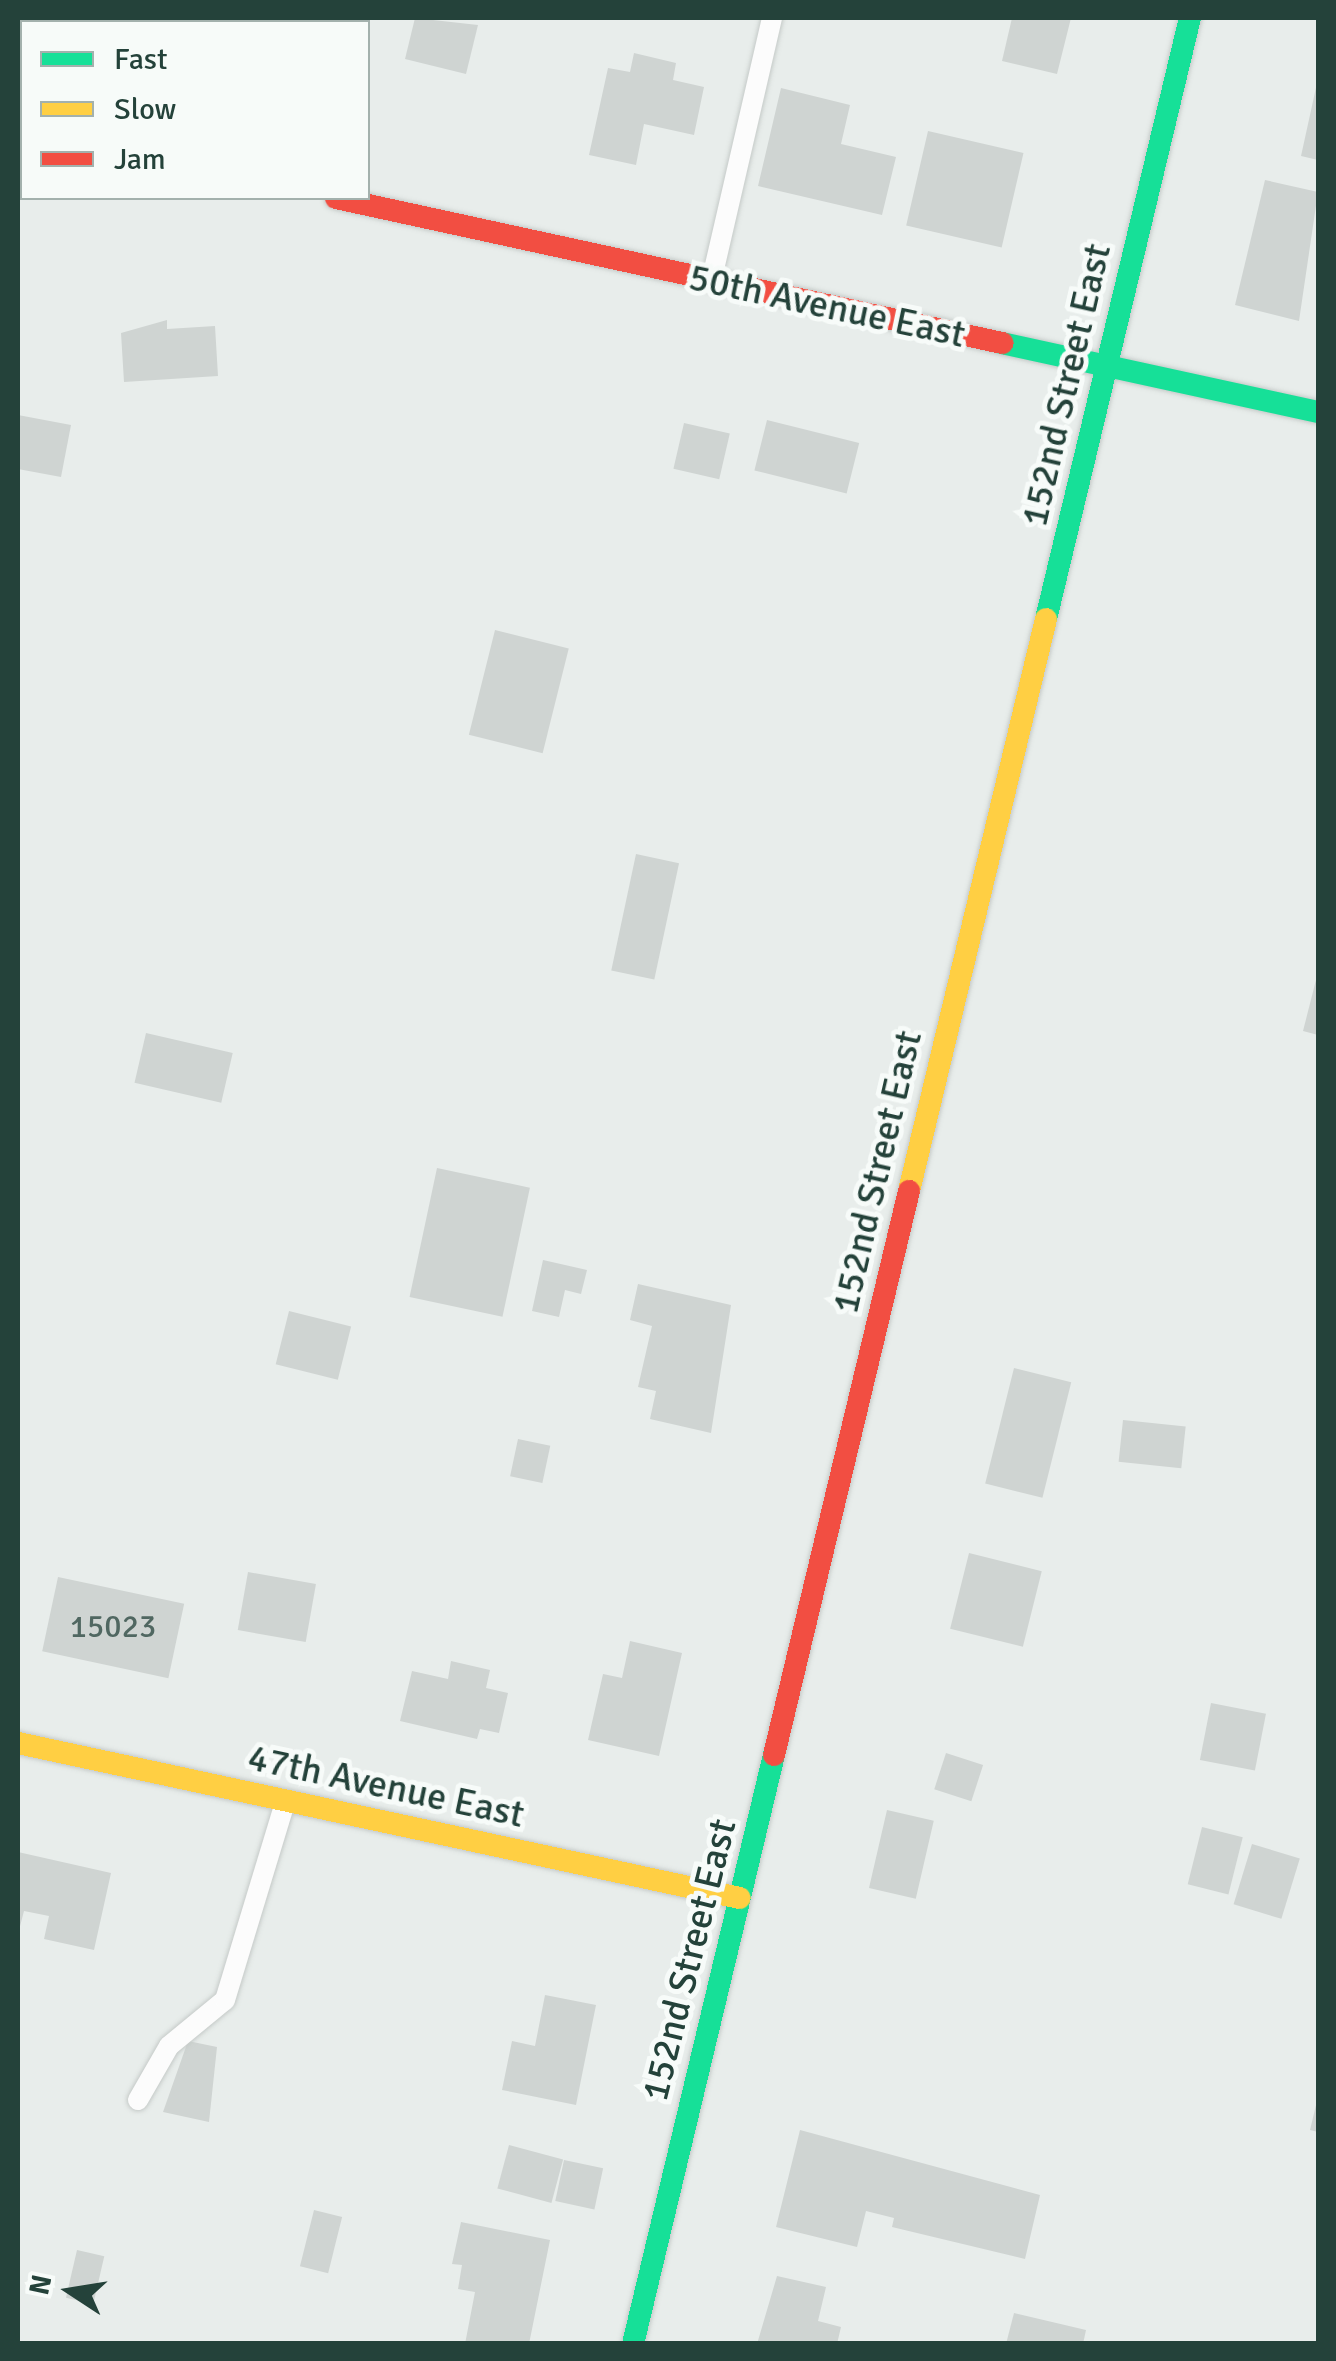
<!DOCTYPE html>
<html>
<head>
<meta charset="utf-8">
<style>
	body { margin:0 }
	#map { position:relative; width:1336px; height:2361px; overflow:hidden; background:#e8edeb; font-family:Signika,sans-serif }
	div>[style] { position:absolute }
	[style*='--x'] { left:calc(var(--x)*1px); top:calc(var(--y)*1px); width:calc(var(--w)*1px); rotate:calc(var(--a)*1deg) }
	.building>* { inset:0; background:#cfd4d2; transform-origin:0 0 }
	.roads { filter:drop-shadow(0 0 2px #c5cac8) drop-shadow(0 0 2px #c5cac8) }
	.lane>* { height:20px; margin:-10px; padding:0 10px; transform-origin:10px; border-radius:10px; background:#fcfcfc }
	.street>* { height:40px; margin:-20px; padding:0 20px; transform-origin:20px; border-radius:20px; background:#fcfcfc }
	.fast>* { height:22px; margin:-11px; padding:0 11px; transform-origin:11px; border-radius:11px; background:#16e098 }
	.slow>* { height:22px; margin:-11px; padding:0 11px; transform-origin:11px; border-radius:11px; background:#ffcf43 }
	.jam>* { height:22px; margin:-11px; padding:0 11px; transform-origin:11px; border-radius:11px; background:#f24e42 }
	span { translate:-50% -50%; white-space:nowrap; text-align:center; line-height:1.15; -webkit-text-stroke:10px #f7fbf9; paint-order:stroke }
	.number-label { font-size:32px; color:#506761 }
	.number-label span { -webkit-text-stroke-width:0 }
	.street-label { font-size:38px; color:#24423a }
	.frame { position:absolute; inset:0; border:20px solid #24423a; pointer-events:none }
	.legend { position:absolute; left:20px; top:20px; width:350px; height:180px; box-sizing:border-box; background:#f7fbf9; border:2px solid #a3b1ad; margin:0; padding:12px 18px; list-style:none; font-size:30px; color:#24423a }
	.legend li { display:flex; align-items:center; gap:20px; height:50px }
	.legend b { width:50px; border:2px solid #a3b1ad }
	.north { position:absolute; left:20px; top:2241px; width:100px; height:100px; -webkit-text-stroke:8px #f7fbf9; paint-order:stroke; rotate:282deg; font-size:28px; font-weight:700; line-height:40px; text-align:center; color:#24423a }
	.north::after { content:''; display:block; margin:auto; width:35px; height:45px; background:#24423a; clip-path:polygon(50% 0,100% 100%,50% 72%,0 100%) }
</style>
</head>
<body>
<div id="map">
	<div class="building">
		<i style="clip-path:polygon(98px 18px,149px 18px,97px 22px)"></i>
		<i style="clip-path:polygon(415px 18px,478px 25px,466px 74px,405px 59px)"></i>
		<i style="clip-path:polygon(1012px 18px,1071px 18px,1057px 74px,1002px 61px)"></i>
		<i style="clip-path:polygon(634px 53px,676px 63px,673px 80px,704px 87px,694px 135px,644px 124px,636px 165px,589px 155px,608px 68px,630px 72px)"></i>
		<i style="clip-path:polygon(1317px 83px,1318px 83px,1318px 160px,1301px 156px)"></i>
		<i style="clip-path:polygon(781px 88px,850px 105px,841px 144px,896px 157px,882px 215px,758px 186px)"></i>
		<i style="left:928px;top:131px;width:98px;height:97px;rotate:13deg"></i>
		<i style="clip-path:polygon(1265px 180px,1318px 192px,1299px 321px,1235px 305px)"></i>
		<i style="clip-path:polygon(167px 320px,167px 329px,215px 326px,218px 376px,124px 382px,121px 333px)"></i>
		<i style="clip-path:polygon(18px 415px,71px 425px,61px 477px,18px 469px)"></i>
		<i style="left:767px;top:420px;width:95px;height:52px;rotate:14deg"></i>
		<i style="left:684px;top:423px;width:47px;height:47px;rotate:13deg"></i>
		<i style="left:495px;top:630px;width:76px;height:108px;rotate:14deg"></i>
		<i style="left:636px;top:854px;width:44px;height:119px;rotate:12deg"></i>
		<i style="clip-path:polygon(1317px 976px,1318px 976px,1318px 1035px,1303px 1031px)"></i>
		<i style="left:146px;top:1033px;width:89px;height:51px;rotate:13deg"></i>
		<i style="left:437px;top:1168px;width:95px;height:132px;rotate:12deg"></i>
		<i style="clip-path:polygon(543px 1260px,587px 1270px,581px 1294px,565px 1290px,559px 1317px,532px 1311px)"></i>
		<i style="clip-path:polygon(638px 1284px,731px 1305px,711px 1433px,650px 1419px,656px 1391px,638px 1387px,652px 1326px,630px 1320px)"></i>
		<i style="left:289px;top:1311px;width:64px;height:55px;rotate:14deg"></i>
		<i style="left:1014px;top:1368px;width:59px;height:119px;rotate:14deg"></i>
		<i style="left:1123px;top:1420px;width:63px;height:42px;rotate:6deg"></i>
		<i style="left:518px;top:1439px;width:33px;height:38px;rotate:12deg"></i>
		<i style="left:969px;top:1553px;width:75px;height:78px;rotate:14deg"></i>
		<i style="left:248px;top:1572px;width:69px;height:59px;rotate:10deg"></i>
		<i style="left:58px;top:1577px;width:129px;height:76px;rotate:12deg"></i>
		<i style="clip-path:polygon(630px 1641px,682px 1653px,659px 1756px,588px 1740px,603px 1674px,622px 1678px)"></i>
		<i style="clip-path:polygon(451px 1661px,490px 1670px,486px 1688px,508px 1693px,499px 1733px,480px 1729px,477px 1739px,400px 1721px,412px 1671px,448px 1679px)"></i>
		<i style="left:1211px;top:1703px;width:56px;height:58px;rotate:11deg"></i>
		<i style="left:946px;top:1753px;width:39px;height:38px;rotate:18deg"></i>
		<i style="left:887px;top:1810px;width:48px;height:80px;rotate:13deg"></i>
		<i style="left:1202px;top:1827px;width:42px;height:59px;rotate:14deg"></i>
		<i style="left:1252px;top:1844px;width:50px;height:63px;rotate:17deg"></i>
		<i style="clip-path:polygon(18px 1852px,111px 1873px,94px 1950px,44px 1939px,49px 1916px,24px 1911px,18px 1934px)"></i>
		<i style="clip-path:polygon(545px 1995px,596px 2005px,576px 2105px,502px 2090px,512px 2041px,535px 2046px)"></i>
		<i style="clip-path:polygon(188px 2041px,217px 2047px,209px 2122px,163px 2112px)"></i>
		<i style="clip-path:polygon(1317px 2101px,1318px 2101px,1318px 2132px,1310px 2130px)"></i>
		<i style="clip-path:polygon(800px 2130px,1040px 2195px,1025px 2259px,892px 2227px,894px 2218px,866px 2211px,857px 2247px,776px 2227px)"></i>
		<i style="left:509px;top:2145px;width:56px;height:45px;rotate:15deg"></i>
		<i style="left:564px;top:2160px;width:40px;height:42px;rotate:12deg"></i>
		<i style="left:314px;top:2210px;width:29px;height:58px;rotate:14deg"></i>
		<i style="clip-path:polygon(461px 2222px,550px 2240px,529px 2344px,465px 2344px,475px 2292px,458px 2289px,462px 2265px,452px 2264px)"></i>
		<i style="left:77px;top:2250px;width:28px;height:49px;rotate:13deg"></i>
		<i style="clip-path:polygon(777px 2276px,826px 2287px,818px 2321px,841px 2327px,837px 2344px,757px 2344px)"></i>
		<i style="clip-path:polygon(1014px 2313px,1086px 2330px,1083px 2344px,1006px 2344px)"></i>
	</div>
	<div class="roads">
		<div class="lane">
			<i style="--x:712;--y:278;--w:267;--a:-77"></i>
			<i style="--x:138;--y:2100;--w:62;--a:-60.1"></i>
			<i style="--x:169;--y:2046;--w:72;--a:-39.4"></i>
			<i style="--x:225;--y:2000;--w:207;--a:-73.1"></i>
		</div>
		<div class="street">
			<i style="--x:18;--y:127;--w:4;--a:14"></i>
		</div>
		<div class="fast">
			<i style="--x:1002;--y:343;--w:323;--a:12.3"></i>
			<i style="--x:1046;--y:619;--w:618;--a:-76.53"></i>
			<i style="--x:633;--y:2344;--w:606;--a:-76.54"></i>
		</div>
		<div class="slow">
			<i style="--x:909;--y:1191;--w:588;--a:-76.53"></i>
			<i style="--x:18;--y:1743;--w:738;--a:12.12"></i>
		</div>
		<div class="jam">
			<i style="--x:336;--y:198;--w:682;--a:12.28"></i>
			<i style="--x:774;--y:1755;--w:580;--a:-76.54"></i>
		</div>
	</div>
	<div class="number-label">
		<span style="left:113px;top:1627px">15023</span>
	</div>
	<div class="street-label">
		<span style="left:827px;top:306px;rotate:12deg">50th Avenue East</span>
		<span style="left:1066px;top:385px;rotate:-77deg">152nd Street East</span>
		<span style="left:877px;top:1172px;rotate:-77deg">152nd Street East</span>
		<span style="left:386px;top:1786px;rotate:12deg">47th Avenue East</span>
		<span style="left:689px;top:1960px;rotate:-76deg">152nd Street East</span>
	</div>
	<div class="frame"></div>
	<ul class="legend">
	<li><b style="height:12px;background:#16e098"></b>Fast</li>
	<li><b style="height:12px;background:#ffcf43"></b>Slow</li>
	<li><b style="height:12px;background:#f24e42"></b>Jam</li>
	</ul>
	<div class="north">N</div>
</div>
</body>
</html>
